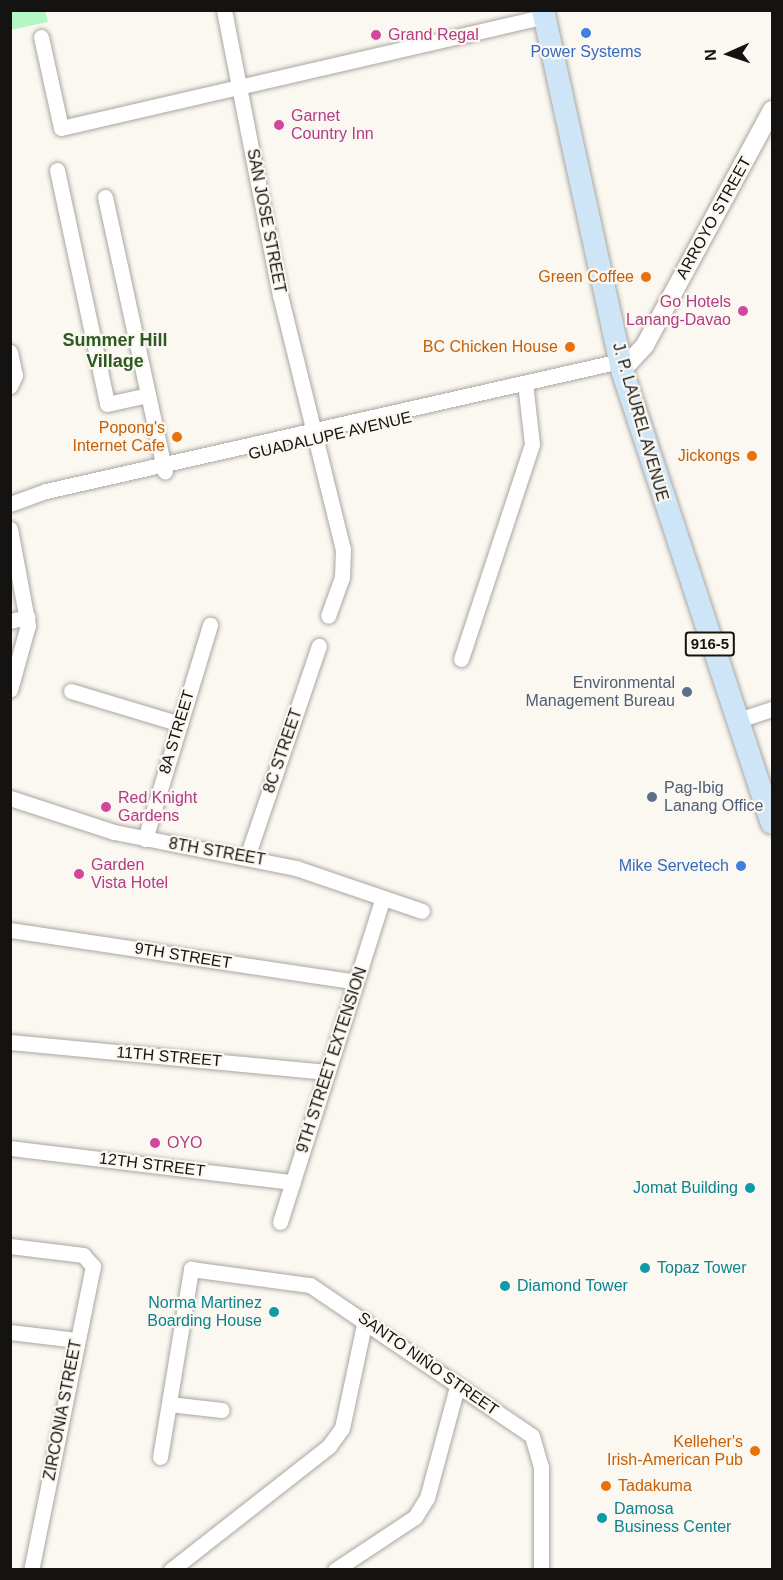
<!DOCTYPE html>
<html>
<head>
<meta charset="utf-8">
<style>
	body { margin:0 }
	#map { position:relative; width:783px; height:1580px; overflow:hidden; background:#fbf7f1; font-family:Arial,sans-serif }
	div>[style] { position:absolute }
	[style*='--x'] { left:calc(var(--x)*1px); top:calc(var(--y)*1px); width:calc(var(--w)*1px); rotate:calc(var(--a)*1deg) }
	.green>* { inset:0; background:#b3f8c4 }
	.roads { filter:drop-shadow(0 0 2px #aaa6a1) drop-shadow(0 0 2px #aaa6a1) }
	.minor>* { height:15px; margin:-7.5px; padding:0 7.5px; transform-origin:7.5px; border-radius:7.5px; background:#fff }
	.tertiary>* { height:18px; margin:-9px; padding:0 9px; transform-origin:9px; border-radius:9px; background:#fff }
	.primary>* { height:22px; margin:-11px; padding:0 11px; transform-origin:11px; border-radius:11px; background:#cee5f8 }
	.dots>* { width:16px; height:16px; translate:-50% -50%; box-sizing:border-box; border:3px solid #fbf7f1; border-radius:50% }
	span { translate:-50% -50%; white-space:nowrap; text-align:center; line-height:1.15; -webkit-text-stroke:4.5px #fbf7f1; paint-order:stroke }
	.shield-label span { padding:2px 4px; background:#fbf7f1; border:2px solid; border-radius:4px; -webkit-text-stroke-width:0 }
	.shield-label { font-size:15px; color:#141311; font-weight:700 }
	.hotel-label { font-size:16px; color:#b23c85 }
	.left { translate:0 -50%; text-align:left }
	.right { translate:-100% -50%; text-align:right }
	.shop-label { font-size:16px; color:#366cbe }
	.street-label { font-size:16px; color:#141311 }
	.food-label { font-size:16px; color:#c56008 }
	.service-label { font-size:16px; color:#4e5e75 }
	.culture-label { font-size:16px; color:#0d838f }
	.neighbourhood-label { font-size:18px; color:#2c5a21; font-weight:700 }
	.frame { position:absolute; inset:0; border:12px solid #141311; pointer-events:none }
	.north { position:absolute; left:699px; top:24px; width:60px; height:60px; -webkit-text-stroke:4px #fbf7f1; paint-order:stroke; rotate:267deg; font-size:16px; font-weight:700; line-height:24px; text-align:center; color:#141311 }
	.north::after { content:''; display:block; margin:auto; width:21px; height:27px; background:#141311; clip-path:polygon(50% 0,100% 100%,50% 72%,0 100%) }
</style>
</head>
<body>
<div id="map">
	<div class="green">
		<i style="clip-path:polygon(10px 11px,45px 11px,48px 22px,11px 30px)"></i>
	</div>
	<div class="roads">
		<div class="minor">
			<i style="--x:224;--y:10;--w:290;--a:78.9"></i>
			<i style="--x:280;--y:295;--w:262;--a:76.1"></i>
			<i style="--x:343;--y:549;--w:28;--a:92"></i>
			<i style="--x:342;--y:577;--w:41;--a:109.7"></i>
			<i style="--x:41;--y:37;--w:93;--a:77.6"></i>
			<i style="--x:61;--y:128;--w:497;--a:-13"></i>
			<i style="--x:57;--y:170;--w:239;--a:77.9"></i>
			<i style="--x:107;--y:404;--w:42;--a:-12.4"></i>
			<i style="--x:105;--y:197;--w:281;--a:77.7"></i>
			<i style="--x:10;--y:352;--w:24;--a:78"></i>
			<i style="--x:15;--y:375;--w:12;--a:114"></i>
			<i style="--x:10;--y:504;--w:38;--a:-20"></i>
			<i style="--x:46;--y:491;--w:589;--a:-12.76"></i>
			<i style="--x:10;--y:529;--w:98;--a:79.4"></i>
			<i style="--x:28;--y:625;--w:67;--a:105.5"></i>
			<i style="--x:10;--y:621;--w:18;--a:-13"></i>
			<i style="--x:461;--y:659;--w:226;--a:-71.7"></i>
			<i style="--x:532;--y:444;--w:61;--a:-96.5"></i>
			<i style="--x:71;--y:691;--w:114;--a:16.8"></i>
			<i style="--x:735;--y:721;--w:39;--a:-18"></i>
			<i style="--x:10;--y:798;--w:109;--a:18.1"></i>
			<i style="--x:114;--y:832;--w:186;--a:11.2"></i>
			<i style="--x:296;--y:868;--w:133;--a:18.8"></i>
			<i style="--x:145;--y:839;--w:224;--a:-73.1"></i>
			<i style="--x:247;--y:857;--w:223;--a:-71.2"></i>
			<i style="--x:10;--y:930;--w:350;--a:8.5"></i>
			<i style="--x:10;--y:1042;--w:319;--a:5.4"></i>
			<i style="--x:10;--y:1148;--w:285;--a:6.9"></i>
			<i style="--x:280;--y:1222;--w:340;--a:-72.4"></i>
			<i style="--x:10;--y:1246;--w:74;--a:7"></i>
			<i style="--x:83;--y:1255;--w:15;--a:48"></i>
			<i style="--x:93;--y:1266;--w:310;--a:101.5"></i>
			<i style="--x:10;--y:1332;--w:67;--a:6.8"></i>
			<i style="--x:169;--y:1404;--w:53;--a:6.5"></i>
			<i style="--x:160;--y:1457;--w:191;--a:-80.6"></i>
			<i style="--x:191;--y:1269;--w:120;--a:7.7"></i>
			<i style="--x:310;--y:1285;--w:268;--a:34.2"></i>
			<i style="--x:532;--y:1436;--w:32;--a:74"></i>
			<i style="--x:541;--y:1467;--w:103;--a:90"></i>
			<i style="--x:171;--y:1570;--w:201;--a:-38.1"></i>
			<i style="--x:329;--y:1446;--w:22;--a:-54"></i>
			<i style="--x:342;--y:1428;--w:110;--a:-78"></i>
			<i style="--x:335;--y:1570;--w:96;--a:-33.5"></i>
			<i style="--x:415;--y:1517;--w:22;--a:-58"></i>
			<i style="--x:427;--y:1498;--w:115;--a:-74.9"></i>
		</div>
		<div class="tertiary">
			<i style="--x:622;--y:370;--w:34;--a:-47"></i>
			<i style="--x:645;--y:345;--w:267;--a:-61.6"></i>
		</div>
		<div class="primary">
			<i style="--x:543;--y:10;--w:369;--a:77.6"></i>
			<i style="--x:622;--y:370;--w:477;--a:71.7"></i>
		</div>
	</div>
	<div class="dots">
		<i style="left:586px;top:33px;background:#3f7fe0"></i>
		<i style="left:376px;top:35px;background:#d1479c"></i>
		<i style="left:279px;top:125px;background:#d1479c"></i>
		<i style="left:646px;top:277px;background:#e8710a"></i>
		<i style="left:743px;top:311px;background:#d1479c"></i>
		<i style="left:570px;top:347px;background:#e8710a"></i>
		<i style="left:177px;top:437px;background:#e8710a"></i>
		<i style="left:752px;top:456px;background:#e8710a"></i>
		<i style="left:687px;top:692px;background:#5c6f8a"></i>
		<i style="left:652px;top:797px;background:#5c6f8a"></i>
		<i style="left:106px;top:807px;background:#d1479c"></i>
		<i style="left:741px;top:866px;background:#3f7fe0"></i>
		<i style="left:79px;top:874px;background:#d1479c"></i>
		<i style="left:155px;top:1143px;background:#d1479c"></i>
		<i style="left:750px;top:1188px;background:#0f9aa8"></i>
		<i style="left:645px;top:1268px;background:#0f9aa8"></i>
		<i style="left:505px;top:1286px;background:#0f9aa8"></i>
		<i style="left:274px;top:1312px;background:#0f9aa8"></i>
		<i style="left:755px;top:1451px;background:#e8710a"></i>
		<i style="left:606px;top:1486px;background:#e8710a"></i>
		<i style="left:602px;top:1518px;background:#0f9aa8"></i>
	</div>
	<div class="shield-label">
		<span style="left:710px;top:644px">916-5</span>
	</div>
	<div class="hotel-label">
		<span class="left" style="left:388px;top:35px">Grand Regal</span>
		<span class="left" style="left:291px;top:125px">Garnet<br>Country Inn</span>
		<span class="right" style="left:731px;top:311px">Go Hotels<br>Lanang-Davao</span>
		<span class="left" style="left:118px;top:807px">Red Knight<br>Gardens</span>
		<span class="left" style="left:91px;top:874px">Garden<br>Vista Hotel</span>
		<span class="left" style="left:167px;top:1143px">OYO</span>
	</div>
	<div class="shop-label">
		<span style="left:586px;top:52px">Power Systems</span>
		<span class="right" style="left:729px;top:866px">Mike Servetech</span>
	</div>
	<div class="street-label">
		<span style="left:714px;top:218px;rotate:-61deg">ARROYO STREET</span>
		<span style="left:266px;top:221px;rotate:79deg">SAN JOSE STREET</span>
		<span style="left:640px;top:422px;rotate:74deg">J. P. LAUREL AVENUE</span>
		<span style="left:330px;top:436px;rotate:-13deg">GUADALUPE AVENUE</span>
		<span style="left:177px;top:732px;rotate:-73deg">8A STREET</span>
		<span style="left:283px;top:751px;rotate:-71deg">8C STREET</span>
		<span style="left:217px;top:852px;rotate:10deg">8TH STREET</span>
		<span style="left:183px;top:956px;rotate:9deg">9TH STREET</span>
		<span style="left:169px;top:1057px;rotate:5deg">11TH STREET</span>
		<span style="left:332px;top:1060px;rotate:-72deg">9TH STREET EXTENSION</span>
		<span style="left:152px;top:1165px;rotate:7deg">12TH STREET</span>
		<span style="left:428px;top:1364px;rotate:35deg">SANTO NIÑO STREET</span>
		<span style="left:63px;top:1410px;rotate:-79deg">ZIRCONIA STREET</span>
	</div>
	<div class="food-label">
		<span class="right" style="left:634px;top:277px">Green Coffee</span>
		<span class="right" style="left:558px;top:347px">BC Chicken House</span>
		<span class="right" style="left:165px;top:437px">Popong's<br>Internet Cafe</span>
		<span class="right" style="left:740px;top:456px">Jickongs</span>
		<span class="right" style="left:743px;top:1451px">Kelleher's<br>Irish-American Pub</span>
		<span class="left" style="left:618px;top:1486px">Tadakuma</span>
	</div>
	<div class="service-label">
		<span class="right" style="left:675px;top:692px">Environmental<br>Management Bureau</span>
		<span class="left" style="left:664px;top:797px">Pag-Ibig<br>Lanang Office</span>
	</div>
	<div class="culture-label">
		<span class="right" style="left:738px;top:1188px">Jomat Building</span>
		<span class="left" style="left:657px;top:1268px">Topaz Tower</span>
		<span class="left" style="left:517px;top:1286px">Diamond Tower</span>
		<span class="right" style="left:262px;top:1312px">Norma Martinez<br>Boarding House</span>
		<span class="left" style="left:614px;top:1518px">Damosa<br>Business Center</span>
	</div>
	<div class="neighbourhood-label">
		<span style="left:115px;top:351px">Summer Hill<br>Village</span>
	</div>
	<div class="frame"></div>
	<div class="north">N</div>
</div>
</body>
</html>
